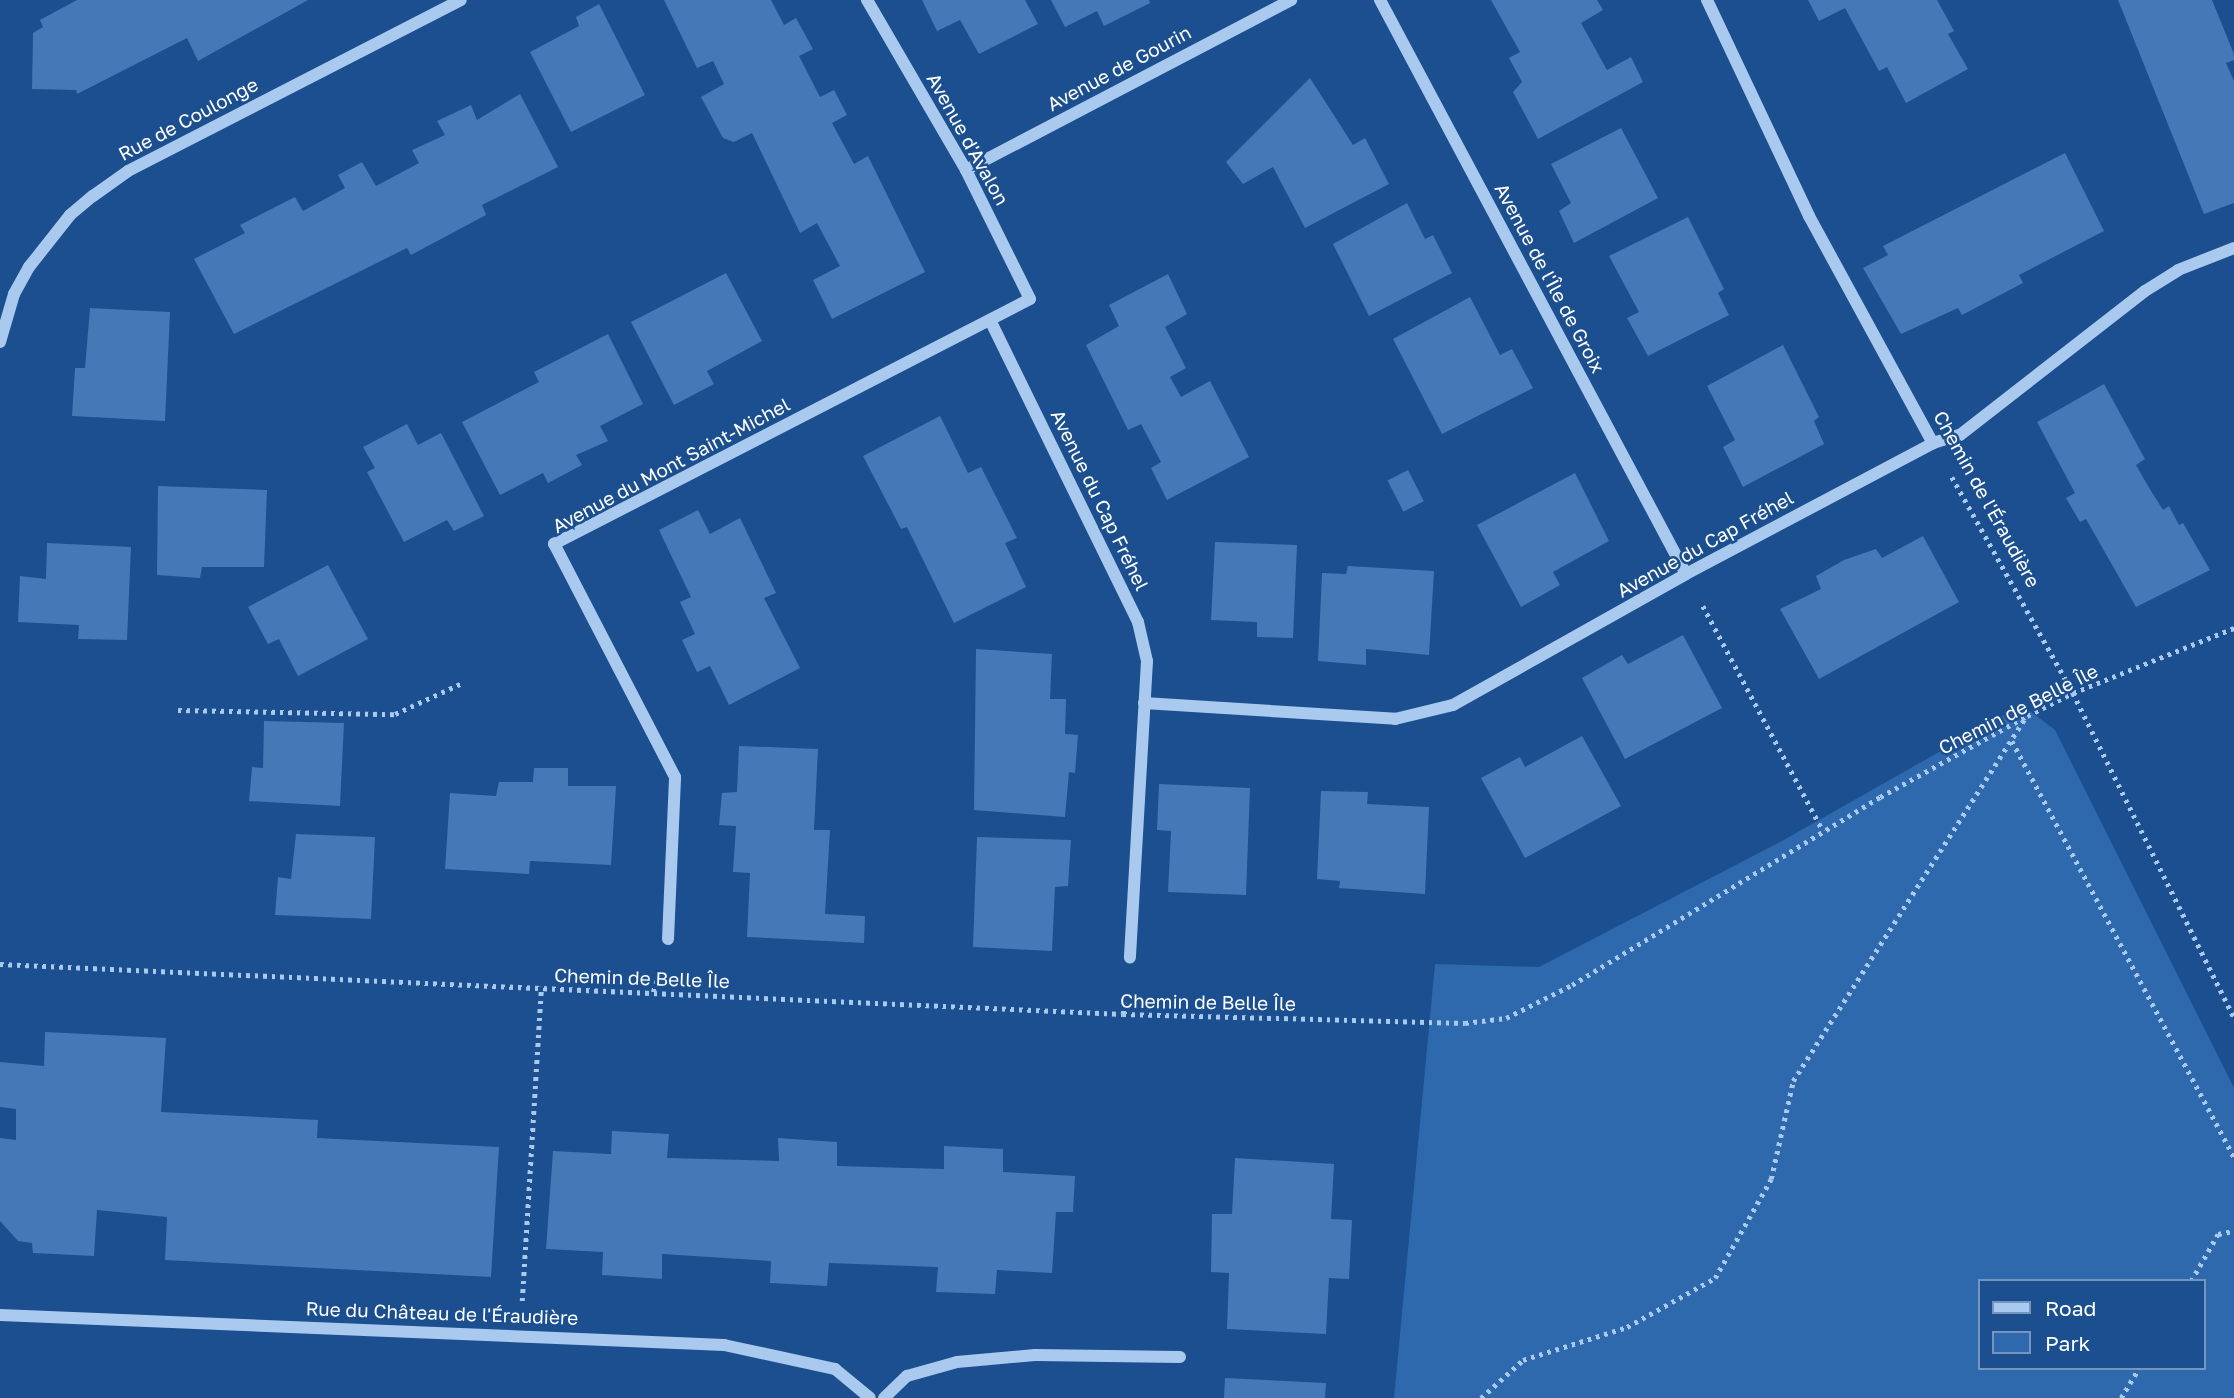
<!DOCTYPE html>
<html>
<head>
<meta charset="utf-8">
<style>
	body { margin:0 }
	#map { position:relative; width:2234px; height:1398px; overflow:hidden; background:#1b4f8f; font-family:"Golos Text",sans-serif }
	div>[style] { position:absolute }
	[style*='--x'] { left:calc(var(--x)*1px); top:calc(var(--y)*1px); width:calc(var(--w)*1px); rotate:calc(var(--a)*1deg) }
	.green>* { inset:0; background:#2e69ad }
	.building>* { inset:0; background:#4478b7; transform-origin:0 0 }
	.path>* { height:4.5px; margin-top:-2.25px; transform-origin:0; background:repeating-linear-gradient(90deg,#a9c9ee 0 3.5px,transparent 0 8.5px) }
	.minor>* { height:12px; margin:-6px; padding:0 6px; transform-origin:6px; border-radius:6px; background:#a9c9ee }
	span { translate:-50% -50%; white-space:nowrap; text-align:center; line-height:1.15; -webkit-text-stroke:5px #1b4f8f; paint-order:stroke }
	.street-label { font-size:19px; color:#fff }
	.legend { position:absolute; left:1978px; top:1279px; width:228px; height:91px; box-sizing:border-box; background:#1b4f8f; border:2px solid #7695bc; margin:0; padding:9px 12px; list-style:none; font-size:21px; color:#fff }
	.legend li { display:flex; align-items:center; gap:14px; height:35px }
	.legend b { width:35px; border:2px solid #7695bc }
</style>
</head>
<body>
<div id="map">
	<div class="green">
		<i style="clip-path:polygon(evenodd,2022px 705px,2055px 730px,2234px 1088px,2234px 1398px,1394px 1398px,1435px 964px,1539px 967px,1782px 841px,2022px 705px,1980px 1281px,2204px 1281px,2204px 1368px,1980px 1368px,1980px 1281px)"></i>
	</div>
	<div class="building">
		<i style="clip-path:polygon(77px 0,308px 0,198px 61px,187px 38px,77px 94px,76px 90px,32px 89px,33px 33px,43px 27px,40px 20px)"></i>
		<i style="clip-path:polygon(664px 0,771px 0,784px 25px,796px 18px,813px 49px,799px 56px,820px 97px,834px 90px,847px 115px,832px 123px,854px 164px,868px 156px,925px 272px,832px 319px,813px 280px,840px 266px,817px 223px,800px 233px,752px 133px,734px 142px,723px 138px,701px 97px,724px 84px,713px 61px,697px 68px)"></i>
		<i style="clip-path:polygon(922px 0,1025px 0,1038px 24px,979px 54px,960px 20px,937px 31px)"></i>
		<i style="clip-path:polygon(1051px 0,1149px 0,1150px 3px,1104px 26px,1097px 11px,1065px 27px)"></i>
		<i style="clip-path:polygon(1491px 0,1597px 0,1603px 10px,1581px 23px,1607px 70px,1631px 57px,1643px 82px,1538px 139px,1513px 92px,1522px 82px,1509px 58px,1520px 52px)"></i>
		<i style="clip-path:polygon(1808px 0,1937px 0,1954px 31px,1948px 34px,1968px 69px,1906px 103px,1887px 67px,1879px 71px,1845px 8px,1819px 21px)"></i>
		<i style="clip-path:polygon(2118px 0,2212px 0,2234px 54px,2234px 60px,2226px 63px,2234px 81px,2234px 203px,2204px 214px)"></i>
		<i style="clip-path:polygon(599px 4px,645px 95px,571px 132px,530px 52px,579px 26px,576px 17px)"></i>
		<i style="clip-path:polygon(1310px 78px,1353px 145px,1365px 138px,1389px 184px,1305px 228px,1273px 167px,1243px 184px,1226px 162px)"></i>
		<i style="clip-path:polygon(520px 94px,558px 167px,482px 205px,486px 215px,411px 255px,407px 248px,234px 334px,194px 259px,245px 233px,240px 225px,295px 197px,303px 211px,345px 188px,338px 175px,362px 162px,376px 186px,419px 163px,412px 150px,445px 135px,437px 121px,471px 105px,477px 120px)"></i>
		<i style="clip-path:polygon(1621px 128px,1658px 198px,1574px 243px,1559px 211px,1571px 203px,1551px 164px)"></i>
		<i style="clip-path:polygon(2065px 153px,2104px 231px,2019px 275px,2023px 283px,1962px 315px,1958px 308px,1901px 334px,1863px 268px,1888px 255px,1883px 246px)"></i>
		<i style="clip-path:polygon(1407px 203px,1425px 239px,1433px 235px,1452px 273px,1369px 316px,1333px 244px)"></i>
		<i style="clip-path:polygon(1688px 217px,1724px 289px,1718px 293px,1729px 315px,1648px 356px,1627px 318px,1639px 312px,1609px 256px)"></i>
		<i style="clip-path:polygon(726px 273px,762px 341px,707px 371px,714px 384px,674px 405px,631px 322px)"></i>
		<i style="clip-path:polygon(1168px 274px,1187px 314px,1165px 327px,1186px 368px,1170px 377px,1181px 397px,1210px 381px,1249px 457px,1167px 500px,1151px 468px,1161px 462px,1141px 424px,1128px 430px,1086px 345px,1119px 326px,1109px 305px)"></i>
		<i style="clip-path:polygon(1470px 297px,1500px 355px,1512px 349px,1533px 388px,1442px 434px,1393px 339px)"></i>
		<i style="clip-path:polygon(90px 308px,170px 312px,165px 421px,72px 416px,75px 368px,85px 368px)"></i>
		<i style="clip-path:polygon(608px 334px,643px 404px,600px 426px,608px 441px,576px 455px,582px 465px,548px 483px,543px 473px,500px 495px,462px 422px,539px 382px,534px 372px)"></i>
		<i style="clip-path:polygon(1783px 345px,1819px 417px,1814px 421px,1824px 444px,1743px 487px,1723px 447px,1735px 440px,1707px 386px)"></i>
		<i style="clip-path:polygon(2104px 384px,2145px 459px,2136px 465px,2148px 486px,2163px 510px,2169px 506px,2179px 525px,2183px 523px,2210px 570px,2136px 607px,2086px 519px,2080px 522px,2066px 498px,2075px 493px,2037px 422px)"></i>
		<i style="clip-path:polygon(940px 416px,968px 473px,981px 467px,1017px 538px,1005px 543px,1026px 587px,954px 623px,907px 527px,901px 529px,863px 456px)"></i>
		<i style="clip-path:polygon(407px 424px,418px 445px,441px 433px,484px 516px,454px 531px,447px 520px,404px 542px,367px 472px,375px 468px,363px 447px)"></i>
		<i style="left:1408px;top:470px;width:35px;height:23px;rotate:63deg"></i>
		<i style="clip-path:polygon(1575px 473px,1609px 541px,1553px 572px,1560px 585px,1521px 607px,1477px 525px)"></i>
		<i style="clip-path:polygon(158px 486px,267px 490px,264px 567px,202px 567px,200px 578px,157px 575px)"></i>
		<i style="clip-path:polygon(698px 510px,710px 534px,740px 518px,776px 593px,764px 598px,800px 668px,729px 705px,710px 666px,697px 672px,682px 640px,695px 634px,680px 602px,691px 597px,659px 530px)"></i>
		<i style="clip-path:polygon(1923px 536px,1959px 602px,1819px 679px,1780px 609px,1821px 589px,1816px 576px,1844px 560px,1876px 549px,1882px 558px)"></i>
		<i style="clip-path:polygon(1215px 542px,1297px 545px,1293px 638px,1257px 637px,1257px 622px,1211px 620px)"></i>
		<i style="clip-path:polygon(47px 543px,131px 547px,127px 640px,78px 639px,79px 625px,18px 622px,20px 576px,46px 579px)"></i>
		<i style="clip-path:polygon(328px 565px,368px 639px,298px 676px,279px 639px,268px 644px,248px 607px)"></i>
		<i style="clip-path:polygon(1348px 566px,1434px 571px,1429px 655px,1366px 649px,1366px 665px,1318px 661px,1322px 573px,1346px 574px)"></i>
		<i style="clip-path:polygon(1683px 635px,1722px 708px,1625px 759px,1582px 678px,1622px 655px,1628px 664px)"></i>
		<i style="clip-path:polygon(976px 649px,1052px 654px,1050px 699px,1066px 699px,1065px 734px,1078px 735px,1075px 773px,1069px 772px,1065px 817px,974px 810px)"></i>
		<i style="clip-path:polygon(264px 721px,344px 723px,340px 806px,249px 801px,252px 767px,263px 768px)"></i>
		<i style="clip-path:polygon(1582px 736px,1621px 806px,1525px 858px,1481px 778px,1520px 757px,1525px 767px)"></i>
		<i style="clip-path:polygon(739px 746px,818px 749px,814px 830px,830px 830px,825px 914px,865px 916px,864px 943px,747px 937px,750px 873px,733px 872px,736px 826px,719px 825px,722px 793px,737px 792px)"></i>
		<i style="clip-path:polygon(534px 768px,568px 768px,568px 786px,616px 786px,611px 865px,530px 861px,529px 874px,445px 869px,450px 793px,496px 796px,499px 782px,533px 782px)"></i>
		<i style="clip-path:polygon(1159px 784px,1250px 788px,1246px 895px,1168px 892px,1171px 831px,1157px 830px)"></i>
		<i style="clip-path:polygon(1321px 791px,1368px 792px,1367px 804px,1429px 807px,1425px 894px,1339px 888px,1340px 881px,1317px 879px)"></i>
		<i style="clip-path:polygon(296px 834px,375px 837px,371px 919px,275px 915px,278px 877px,291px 879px)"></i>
		<i style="clip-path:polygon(977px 837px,1071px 840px,1068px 886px,1055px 887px,1052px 951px,973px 947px)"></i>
		<i style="clip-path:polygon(45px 1032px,166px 1038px,161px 1112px,318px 1120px,317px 1138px,499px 1147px,491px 1277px,165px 1260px,167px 1217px,97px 1210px,94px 1256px,33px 1253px,32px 1243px,18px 1241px,0 1221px,0 1138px,16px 1140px,16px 1109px,0 1107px,0 1062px,44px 1066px)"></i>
		<i style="clip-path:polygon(612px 1131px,669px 1134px,667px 1158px,779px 1161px,778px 1138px,837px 1142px,837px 1166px,944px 1169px,944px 1146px,1003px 1149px,1003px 1172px,1075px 1176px,1073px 1212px,1056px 1212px,1052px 1273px,997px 1270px,995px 1294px,936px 1292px,938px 1267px,829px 1263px,827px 1286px,770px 1283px,771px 1261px,662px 1254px,662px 1279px,602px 1275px,603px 1252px,546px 1249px,553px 1151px,611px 1154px)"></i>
		<i style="clip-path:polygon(1235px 1158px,1334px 1164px,1331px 1219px,1352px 1220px,1349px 1279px,1329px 1278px,1326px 1334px,1227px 1329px,1229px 1273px,1211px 1272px,1212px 1214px,1232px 1214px)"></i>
		<i style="clip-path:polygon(1225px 1378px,1326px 1383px,1325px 1398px,1224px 1398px)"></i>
	</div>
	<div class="path">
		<i style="--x:1952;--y:477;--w:248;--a:60.7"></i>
		<i style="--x:2073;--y:693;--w:362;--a:63.6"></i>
		<i style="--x:1703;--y:606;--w:255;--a:61.9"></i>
		<i style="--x:178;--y:710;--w:217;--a:1.1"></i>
		<i style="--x:395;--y:714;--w:74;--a:-24.8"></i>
		<i style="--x:2012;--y:741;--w:472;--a:61.9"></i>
		<i style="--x:0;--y:964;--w:1124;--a:2.55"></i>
		<i style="--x:1123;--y:1014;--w:342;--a:1.5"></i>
		<i style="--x:1465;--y:1023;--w:41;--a:-7"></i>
		<i style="--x:1506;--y:1018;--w:74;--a:-26.6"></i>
		<i style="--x:1572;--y:985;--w:361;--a:-31.4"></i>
		<i style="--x:1880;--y:797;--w:168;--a:-28.9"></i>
		<i style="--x:2027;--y:716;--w:51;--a:-26.6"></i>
		<i style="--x:2073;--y:693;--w:174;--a:-22"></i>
		<i style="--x:653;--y:992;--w:19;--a:-72"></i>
		<i style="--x:1123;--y:1014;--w:20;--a:-84"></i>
		<i style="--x:2191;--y:1281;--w:54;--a:-60.1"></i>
		<i style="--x:2218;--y:1234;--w:16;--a:-11"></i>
		<i style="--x:522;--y:1301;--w:315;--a:-86.5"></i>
		<i style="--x:1481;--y:1398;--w:57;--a:-42.1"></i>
		<i style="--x:1523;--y:1360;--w:109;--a:-17.6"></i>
		<i style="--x:1627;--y:1327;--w:101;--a:-29.1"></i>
		<i style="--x:1715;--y:1278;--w:114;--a:-60.5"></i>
		<i style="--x:1771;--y:1179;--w:100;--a:-77.3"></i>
		<i style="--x:1793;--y:1081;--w:432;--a:-57.4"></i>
		<i style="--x:2121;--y:1398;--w:35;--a:-59"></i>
	</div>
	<div class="minor">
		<i style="--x:1380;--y:0;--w:650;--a:61.94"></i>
		<i style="--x:1707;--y:0;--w:239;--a:64.7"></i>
		<i style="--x:1809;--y:216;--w:259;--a:61.4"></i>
		<i style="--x:966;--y:170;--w:367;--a:-27.6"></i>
		<i style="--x:991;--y:322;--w:334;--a:63.9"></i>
		<i style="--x:1138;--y:622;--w:40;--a:77"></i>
		<i style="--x:1147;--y:661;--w:297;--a:93.3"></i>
		<i style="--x:0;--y:342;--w:50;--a:-73.7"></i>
		<i style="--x:14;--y:294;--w:31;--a:-61"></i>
		<i style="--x:29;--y:267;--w:66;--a:-51.7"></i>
		<i style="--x:70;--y:215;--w:30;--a:-40"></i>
		<i style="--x:93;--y:196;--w:43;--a:-35.5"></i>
		<i style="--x:128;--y:171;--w:374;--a:-27.2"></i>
		<i style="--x:1144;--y:703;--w:252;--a:3.6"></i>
		<i style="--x:1395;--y:719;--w:60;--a:-13.6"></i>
		<i style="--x:1453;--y:705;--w:267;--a:-29.3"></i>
		<i style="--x:1686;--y:574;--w:280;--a:-27.9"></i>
		<i style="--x:1933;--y:443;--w:28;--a:-17"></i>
		<i style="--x:1960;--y:435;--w:234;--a:-37.9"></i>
		<i style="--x:2145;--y:291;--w:39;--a:-32"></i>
		<i style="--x:2178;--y:270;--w:60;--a:-21.4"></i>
		<i style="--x:668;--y:939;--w:162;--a:-87.5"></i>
		<i style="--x:675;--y:777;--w:263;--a:-117.4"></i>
		<i style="--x:554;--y:544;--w:535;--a:-27.24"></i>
		<i style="--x:1030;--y:299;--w:144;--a:-116.4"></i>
		<i style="--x:966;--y:170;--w:197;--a:-120.2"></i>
		<i style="--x:0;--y:1315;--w:725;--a:2.37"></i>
		<i style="--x:724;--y:1345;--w:114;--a:12.2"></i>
		<i style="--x:835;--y:1369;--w:45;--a:39.6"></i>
		<i style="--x:884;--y:1398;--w:32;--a:-44"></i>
		<i style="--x:907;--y:1376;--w:52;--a:-15.6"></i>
		<i style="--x:957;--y:1362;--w:78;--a:-5.1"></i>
		<i style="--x:1035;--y:1355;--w:145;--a:0.8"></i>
	</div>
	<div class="street-label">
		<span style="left:1119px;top:68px;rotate:-28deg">Avenue de Gourin</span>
		<span style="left:188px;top:119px;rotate:-28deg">Rue de Coulonge</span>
		<span style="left:968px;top:139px;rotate:61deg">Avenue d'Avalon</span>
		<span style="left:1550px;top:278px;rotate:62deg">Avenue de l'Île de Groix</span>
		<span style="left:671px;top:465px;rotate:-28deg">Avenue du Mont Saint-Michel</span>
		<span style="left:1987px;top:499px;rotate:61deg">Chemin de l'Éraudière</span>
		<span style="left:1100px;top:500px;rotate:64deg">Avenue du Cap Fréhel</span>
		<span style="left:1705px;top:544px;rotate:-29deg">Avenue du Cap Fréhel</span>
		<span style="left:2018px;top:709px;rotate:-27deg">Chemin de Belle Île</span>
		<span style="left:642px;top:978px;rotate:2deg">Chemin de Belle Île</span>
		<span style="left:1208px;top:1002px;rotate:1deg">Chemin de Belle Île</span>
		<span style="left:442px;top:1313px;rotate:2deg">Rue du Château de l'Éraudière</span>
	</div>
	<ul class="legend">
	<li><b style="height:9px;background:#a9c9ee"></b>Road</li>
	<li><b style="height:19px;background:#2e69ad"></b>Park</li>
	</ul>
</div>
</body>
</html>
